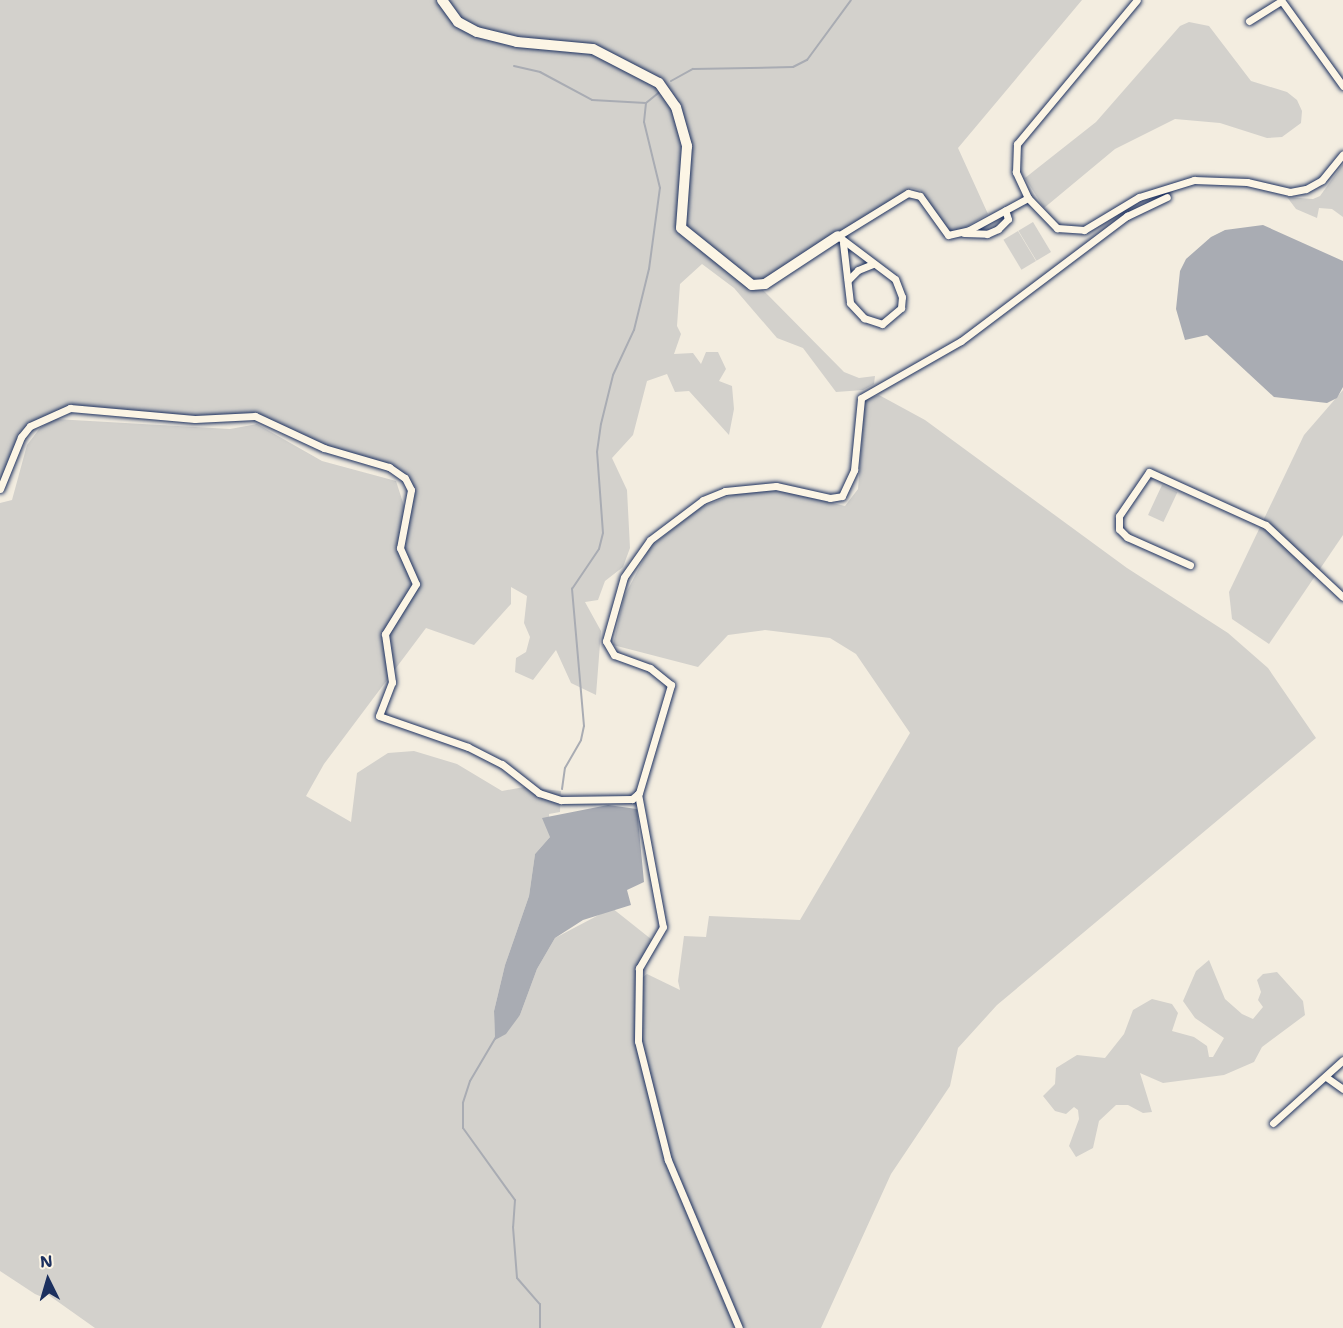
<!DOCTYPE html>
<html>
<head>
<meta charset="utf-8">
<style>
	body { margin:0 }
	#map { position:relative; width:1343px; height:1328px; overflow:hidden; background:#f3ede0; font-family:"Shantell Sans",sans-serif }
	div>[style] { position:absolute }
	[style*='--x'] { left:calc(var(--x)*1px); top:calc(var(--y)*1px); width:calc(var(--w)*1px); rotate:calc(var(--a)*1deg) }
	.green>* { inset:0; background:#d3d1cc; transform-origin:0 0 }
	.water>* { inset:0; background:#a9acb3 }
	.stream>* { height:2px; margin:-1px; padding:0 1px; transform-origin:1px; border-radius:1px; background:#a9acb3 }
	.roads { filter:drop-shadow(0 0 2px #1b2f5e) drop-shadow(0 0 2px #1b2f5e) }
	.street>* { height:7px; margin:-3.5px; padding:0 3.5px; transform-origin:3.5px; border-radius:3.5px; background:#fcf5e5 }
	.secondary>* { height:10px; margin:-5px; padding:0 5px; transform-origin:5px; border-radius:5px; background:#fcf5e5 }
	span { translate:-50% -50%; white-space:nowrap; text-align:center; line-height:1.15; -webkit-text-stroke:4.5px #fcf5e5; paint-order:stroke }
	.north { position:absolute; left:18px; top:1250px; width:60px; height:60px; -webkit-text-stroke:4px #fcf5e5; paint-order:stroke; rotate:355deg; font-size:16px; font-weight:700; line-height:24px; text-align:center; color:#1b2f5e }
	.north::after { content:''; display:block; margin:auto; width:21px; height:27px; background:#1b2f5e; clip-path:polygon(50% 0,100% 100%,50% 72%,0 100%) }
</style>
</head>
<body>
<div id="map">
	<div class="green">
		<i style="clip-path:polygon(0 0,1082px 0,958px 148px,988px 214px,959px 231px,949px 232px,920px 190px,911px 188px,757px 284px,844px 372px,859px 378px,875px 376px,874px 384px,863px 390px,836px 392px,803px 348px,777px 338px,734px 288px,702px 264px,680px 284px,677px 326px,681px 334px,674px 354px,693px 353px,701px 364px,706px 352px,718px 352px,726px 369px,719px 381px,732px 386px,734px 409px,729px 435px,689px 391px,675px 392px,667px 374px,647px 381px,633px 435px,612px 458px,627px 490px,630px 548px,623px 567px,605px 581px,598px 600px,585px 602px,601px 631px,596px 695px,571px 683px,556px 650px,533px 680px,515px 672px,516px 658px,526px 652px,530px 637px,524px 623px,527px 596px,511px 587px,511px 604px,474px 645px,426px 628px,324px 764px,306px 796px,351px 822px,357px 773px,388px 753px,414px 751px,457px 764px,502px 791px,524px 787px,561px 791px,560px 812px,549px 814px,550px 837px,535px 854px,529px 896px,505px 965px,494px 1011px,495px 1039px,520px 1015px,537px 969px,555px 938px,612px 908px,656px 943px,645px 956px,639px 980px,647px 974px,680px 990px,678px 981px,684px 936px,706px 937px,709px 916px,800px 920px,910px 733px,856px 654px,830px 638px,765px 630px,728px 635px,698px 667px,613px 645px,624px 597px,650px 547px,701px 507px,749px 489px,787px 492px,845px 506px,858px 489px,865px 399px,879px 395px,925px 420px,1127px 568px,1228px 633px,1268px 668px,1316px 738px,997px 1005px,958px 1048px,950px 1086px,891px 1174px,821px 1328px,95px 1328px,47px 1294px,42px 1297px,35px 1294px,0 1271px,0 503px,12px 500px,27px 445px,40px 428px,55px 419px,230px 429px,257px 424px,322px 461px,396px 481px,407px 515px,411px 490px,400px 473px,345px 455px,266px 418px,195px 419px,70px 408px,30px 426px,0 489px)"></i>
		<i style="clip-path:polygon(1189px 22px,1209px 26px,1251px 81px,1287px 92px,1297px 100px,1302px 111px,1301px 123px,1282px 137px,1267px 138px,1220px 123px,1175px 119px,1115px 149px,1044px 208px,1025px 178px,1096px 122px,1180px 26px)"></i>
		<i style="clip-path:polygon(1343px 164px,1343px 217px,1332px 209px,1319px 208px,1317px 218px,1296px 209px,1287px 197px,1313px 199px,1320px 196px)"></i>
		<i style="left:1033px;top:222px;width:35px;height:17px;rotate:59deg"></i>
		<i style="left:1018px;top:231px;width:35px;height:17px;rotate:59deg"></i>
		<i style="clip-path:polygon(1343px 390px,1343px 535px,1269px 644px,1232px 619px,1229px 592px,1304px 435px)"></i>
		<i style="left:1162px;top:485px;width:17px;height:33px;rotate:25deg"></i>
		<i style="clip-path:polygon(1209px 960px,1225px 999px,1242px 1014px,1253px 1019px,1263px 1007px,1258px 1000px,1261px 992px,1257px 980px,1263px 974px,1277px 972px,1303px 1001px,1305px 1015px,1262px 1047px,1254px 1062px,1224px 1075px,1163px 1083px,1140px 1073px,1152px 1112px,1143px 1113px,1128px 1105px,1116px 1105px,1099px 1121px,1093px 1148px,1076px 1157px,1069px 1146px,1079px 1119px,1078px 1110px,1074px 1107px,1066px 1114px,1055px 1111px,1043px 1096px,1055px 1084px,1056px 1068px,1077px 1055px,1105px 1058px,1124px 1034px,1133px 1010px,1152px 999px,1172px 1004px,1178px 1013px,1172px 1031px,1194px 1037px,1207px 1046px,1209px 1057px,1213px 1057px,1224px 1038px,1195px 1018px,1183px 1001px,1196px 971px)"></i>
	</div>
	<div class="water">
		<i style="clip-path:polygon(1263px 225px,1343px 261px,1343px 387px,1337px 398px,1327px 403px,1274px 397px,1207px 335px,1185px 340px,1176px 309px,1180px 271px,1186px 259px,1211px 237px,1225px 230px)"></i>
		<i style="clip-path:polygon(608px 805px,637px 809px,644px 882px,627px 890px,631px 905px,583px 920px,555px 938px,537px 969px,520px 1015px,506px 1034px,495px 1040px,494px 1011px,505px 965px,529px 896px,535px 854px,550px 837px,542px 818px)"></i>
	</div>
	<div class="stream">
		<i style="--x:514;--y:66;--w:27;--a:13"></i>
		<i style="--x:540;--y:72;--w:59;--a:28.3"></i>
		<i style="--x:592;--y:100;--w:54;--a:3.2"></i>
		<i style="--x:671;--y:81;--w:25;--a:-29"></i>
		<i style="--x:693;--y:69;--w:100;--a:-1.1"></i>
		<i style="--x:793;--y:67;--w:16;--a:-27"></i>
		<i style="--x:807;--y:60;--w:74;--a:-53.7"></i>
		<i style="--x:562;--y:789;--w:21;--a:-82"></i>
		<i style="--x:565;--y:768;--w:32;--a:-60"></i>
		<i style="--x:581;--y:740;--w:14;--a:-78"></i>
		<i style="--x:584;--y:726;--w:138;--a:-95"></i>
		<i style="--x:572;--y:589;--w:48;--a:-56"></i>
		<i style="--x:599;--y:549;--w:16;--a:-76"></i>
		<i style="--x:603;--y:533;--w:81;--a:-94.2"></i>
		<i style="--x:597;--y:452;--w:28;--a:-82"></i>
		<i style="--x:601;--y:424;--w:50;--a:-76.2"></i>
		<i style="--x:613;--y:375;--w:50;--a:-65"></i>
		<i style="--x:634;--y:330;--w:63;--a:-76.2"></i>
		<i style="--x:649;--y:269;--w:82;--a:-82.3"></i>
		<i style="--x:660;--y:188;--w:68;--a:-103.6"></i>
		<i style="--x:644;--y:122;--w:19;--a:-84"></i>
		<i style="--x:646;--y:103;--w:19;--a:-39"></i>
		<i style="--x:496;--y:1037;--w:51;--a:120.6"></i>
		<i style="--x:470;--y:1081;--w:23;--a:108"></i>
		<i style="--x:463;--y:1103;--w:25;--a:90"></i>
		<i style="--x:463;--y:1128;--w:89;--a:54.2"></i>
		<i style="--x:515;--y:1200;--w:27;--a:94"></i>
		<i style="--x:513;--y:1227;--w:51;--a:85.5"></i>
		<i style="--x:517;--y:1278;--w:35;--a:49"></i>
		<i style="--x:540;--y:1304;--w:24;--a:90"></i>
	</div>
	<div class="roads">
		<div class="street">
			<i style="--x:1281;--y:0;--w:106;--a:54.2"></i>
			<i style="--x:1249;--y:21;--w:38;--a:-32"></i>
			<i style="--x:1028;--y:198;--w:29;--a:-115"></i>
			<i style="--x:1016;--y:172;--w:28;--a:-88"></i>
			<i style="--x:1017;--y:144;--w:187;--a:-50.2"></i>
			<i style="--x:964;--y:233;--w:23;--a:2"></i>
			<i style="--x:987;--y:234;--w:12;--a:-24"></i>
			<i style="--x:998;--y:229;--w:14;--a:-45"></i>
			<i style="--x:1008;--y:219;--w:9;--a:-108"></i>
			<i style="--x:843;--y:243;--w:60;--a:83.3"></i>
			<i style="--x:850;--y:303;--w:21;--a:47"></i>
			<i style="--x:864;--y:318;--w:19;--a:18"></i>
			<i style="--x:882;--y:324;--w:25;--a:-40"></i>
			<i style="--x:901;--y:308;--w:11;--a:-85"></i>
			<i style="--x:902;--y:297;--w:19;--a:-111"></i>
			<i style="--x:895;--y:279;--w:71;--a:-143"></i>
			<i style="--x:838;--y:236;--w:82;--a:-31.6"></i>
			<i style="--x:908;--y:193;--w:12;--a:14"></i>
			<i style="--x:920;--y:196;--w:48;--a:54.3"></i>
			<i style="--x:948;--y:235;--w:22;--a:-13"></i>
			<i style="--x:969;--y:230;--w:67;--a:-28.5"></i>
			<i style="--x:1028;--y:198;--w:42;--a:46"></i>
			<i style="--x:1057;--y:228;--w:27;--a:4"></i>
			<i style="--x:1084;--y:230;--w:64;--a:-31"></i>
			<i style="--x:1139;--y:197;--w:58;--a:-17.2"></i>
			<i style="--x:1194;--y:180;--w:53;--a:2.2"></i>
			<i style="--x:1247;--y:182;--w:44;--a:13.1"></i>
			<i style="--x:1290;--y:192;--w:16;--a:-11"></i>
			<i style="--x:1306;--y:189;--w:18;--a:-29"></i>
			<i style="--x:1322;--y:180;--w:33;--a:-51"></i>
			<i style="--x:848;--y:280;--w:14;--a:-45"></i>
			<i style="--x:858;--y:270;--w:16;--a:-22"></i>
			<i style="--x:0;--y:489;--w:56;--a:-68"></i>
			<i style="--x:21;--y:437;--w:14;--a:-51"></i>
			<i style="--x:30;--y:426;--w:44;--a:-24.2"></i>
			<i style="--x:70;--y:408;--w:125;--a:5"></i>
			<i style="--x:195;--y:419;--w:60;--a:-2.9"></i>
			<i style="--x:255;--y:416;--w:76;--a:24.9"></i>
			<i style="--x:324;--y:448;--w:68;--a:16.3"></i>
			<i style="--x:389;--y:467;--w:19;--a:35"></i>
			<i style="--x:405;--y:478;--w:13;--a:63"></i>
			<i style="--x:411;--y:490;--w:59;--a:100.7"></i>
			<i style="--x:400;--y:548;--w:39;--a:66"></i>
			<i style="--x:416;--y:584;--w:59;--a:121.8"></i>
			<i style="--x:385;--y:634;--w:49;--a:81.7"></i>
			<i style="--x:392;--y:682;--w:36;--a:111"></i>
			<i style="--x:379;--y:716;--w:94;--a:19.2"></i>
			<i style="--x:468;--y:747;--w:38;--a:27"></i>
			<i style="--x:502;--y:764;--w:47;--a:38.1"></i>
			<i style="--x:539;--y:793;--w:23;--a:18"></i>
			<i style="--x:561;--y:800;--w:71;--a:-0.8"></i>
			<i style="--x:632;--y:799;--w:9;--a:-41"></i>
			<i style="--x:639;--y:793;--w:113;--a:-73.5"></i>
			<i style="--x:671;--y:685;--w:27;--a:-141"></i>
			<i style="--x:650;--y:668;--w:38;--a:-160"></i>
			<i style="--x:614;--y:655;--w:16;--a:-120"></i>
			<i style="--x:606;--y:641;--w:66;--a:-74.3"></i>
			<i style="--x:624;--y:577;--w:45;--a:-54.9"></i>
			<i style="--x:650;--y:540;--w:66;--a:-37"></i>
			<i style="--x:703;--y:500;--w:24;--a:-22"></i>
			<i style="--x:725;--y:491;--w:51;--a:-5.6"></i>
			<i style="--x:776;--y:486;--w:55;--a:12.5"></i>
			<i style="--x:830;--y:498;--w:12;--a:-9"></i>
			<i style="--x:842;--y:496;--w:29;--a:-65"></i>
			<i style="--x:854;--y:470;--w:72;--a:-84.4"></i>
			<i style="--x:861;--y:398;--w:115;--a:-29.7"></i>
			<i style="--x:961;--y:341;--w:208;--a:-37"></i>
			<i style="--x:1127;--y:216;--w:44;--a:-25.4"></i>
			<i style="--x:1190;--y:565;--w:69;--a:-156"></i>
			<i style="--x:1127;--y:537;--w:11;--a:-135"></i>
			<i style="--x:1119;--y:529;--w:13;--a:-90"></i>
			<i style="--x:1119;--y:516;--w:53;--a:-55.7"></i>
			<i style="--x:1149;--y:472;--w:128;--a:24.4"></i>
			<i style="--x:1266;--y:525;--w:105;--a:43.1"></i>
			<i style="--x:638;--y:794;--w:135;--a:79.4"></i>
			<i style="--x:663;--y:927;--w:48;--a:120.3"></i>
			<i style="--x:639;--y:968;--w:73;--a:90.8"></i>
			<i style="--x:638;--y:1041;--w:123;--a:75.9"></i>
			<i style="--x:668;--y:1160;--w:182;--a:67.1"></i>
			<i style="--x:1326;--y:1077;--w:21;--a:35"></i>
			<i style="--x:1273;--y:1123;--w:94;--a:-42"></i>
		</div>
		<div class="secondary">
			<i style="--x:442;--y:0;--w:27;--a:54"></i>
			<i style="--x:458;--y:22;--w:21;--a:28"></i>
			<i style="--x:477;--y:32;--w:41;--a:14"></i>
			<i style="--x:517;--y:42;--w:76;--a:5.3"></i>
			<i style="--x:593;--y:49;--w:74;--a:27.3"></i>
			<i style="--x:659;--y:83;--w:29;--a:55"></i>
			<i style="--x:676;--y:107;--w:41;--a:74.2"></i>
			<i style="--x:687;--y:146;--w:82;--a:94.2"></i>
			<i style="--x:681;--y:228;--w:91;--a:38.8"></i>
			<i style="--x:752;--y:285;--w:13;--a:-4"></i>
			<i style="--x:765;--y:284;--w:87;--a:-33.3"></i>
		</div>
	</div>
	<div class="north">N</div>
</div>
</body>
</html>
